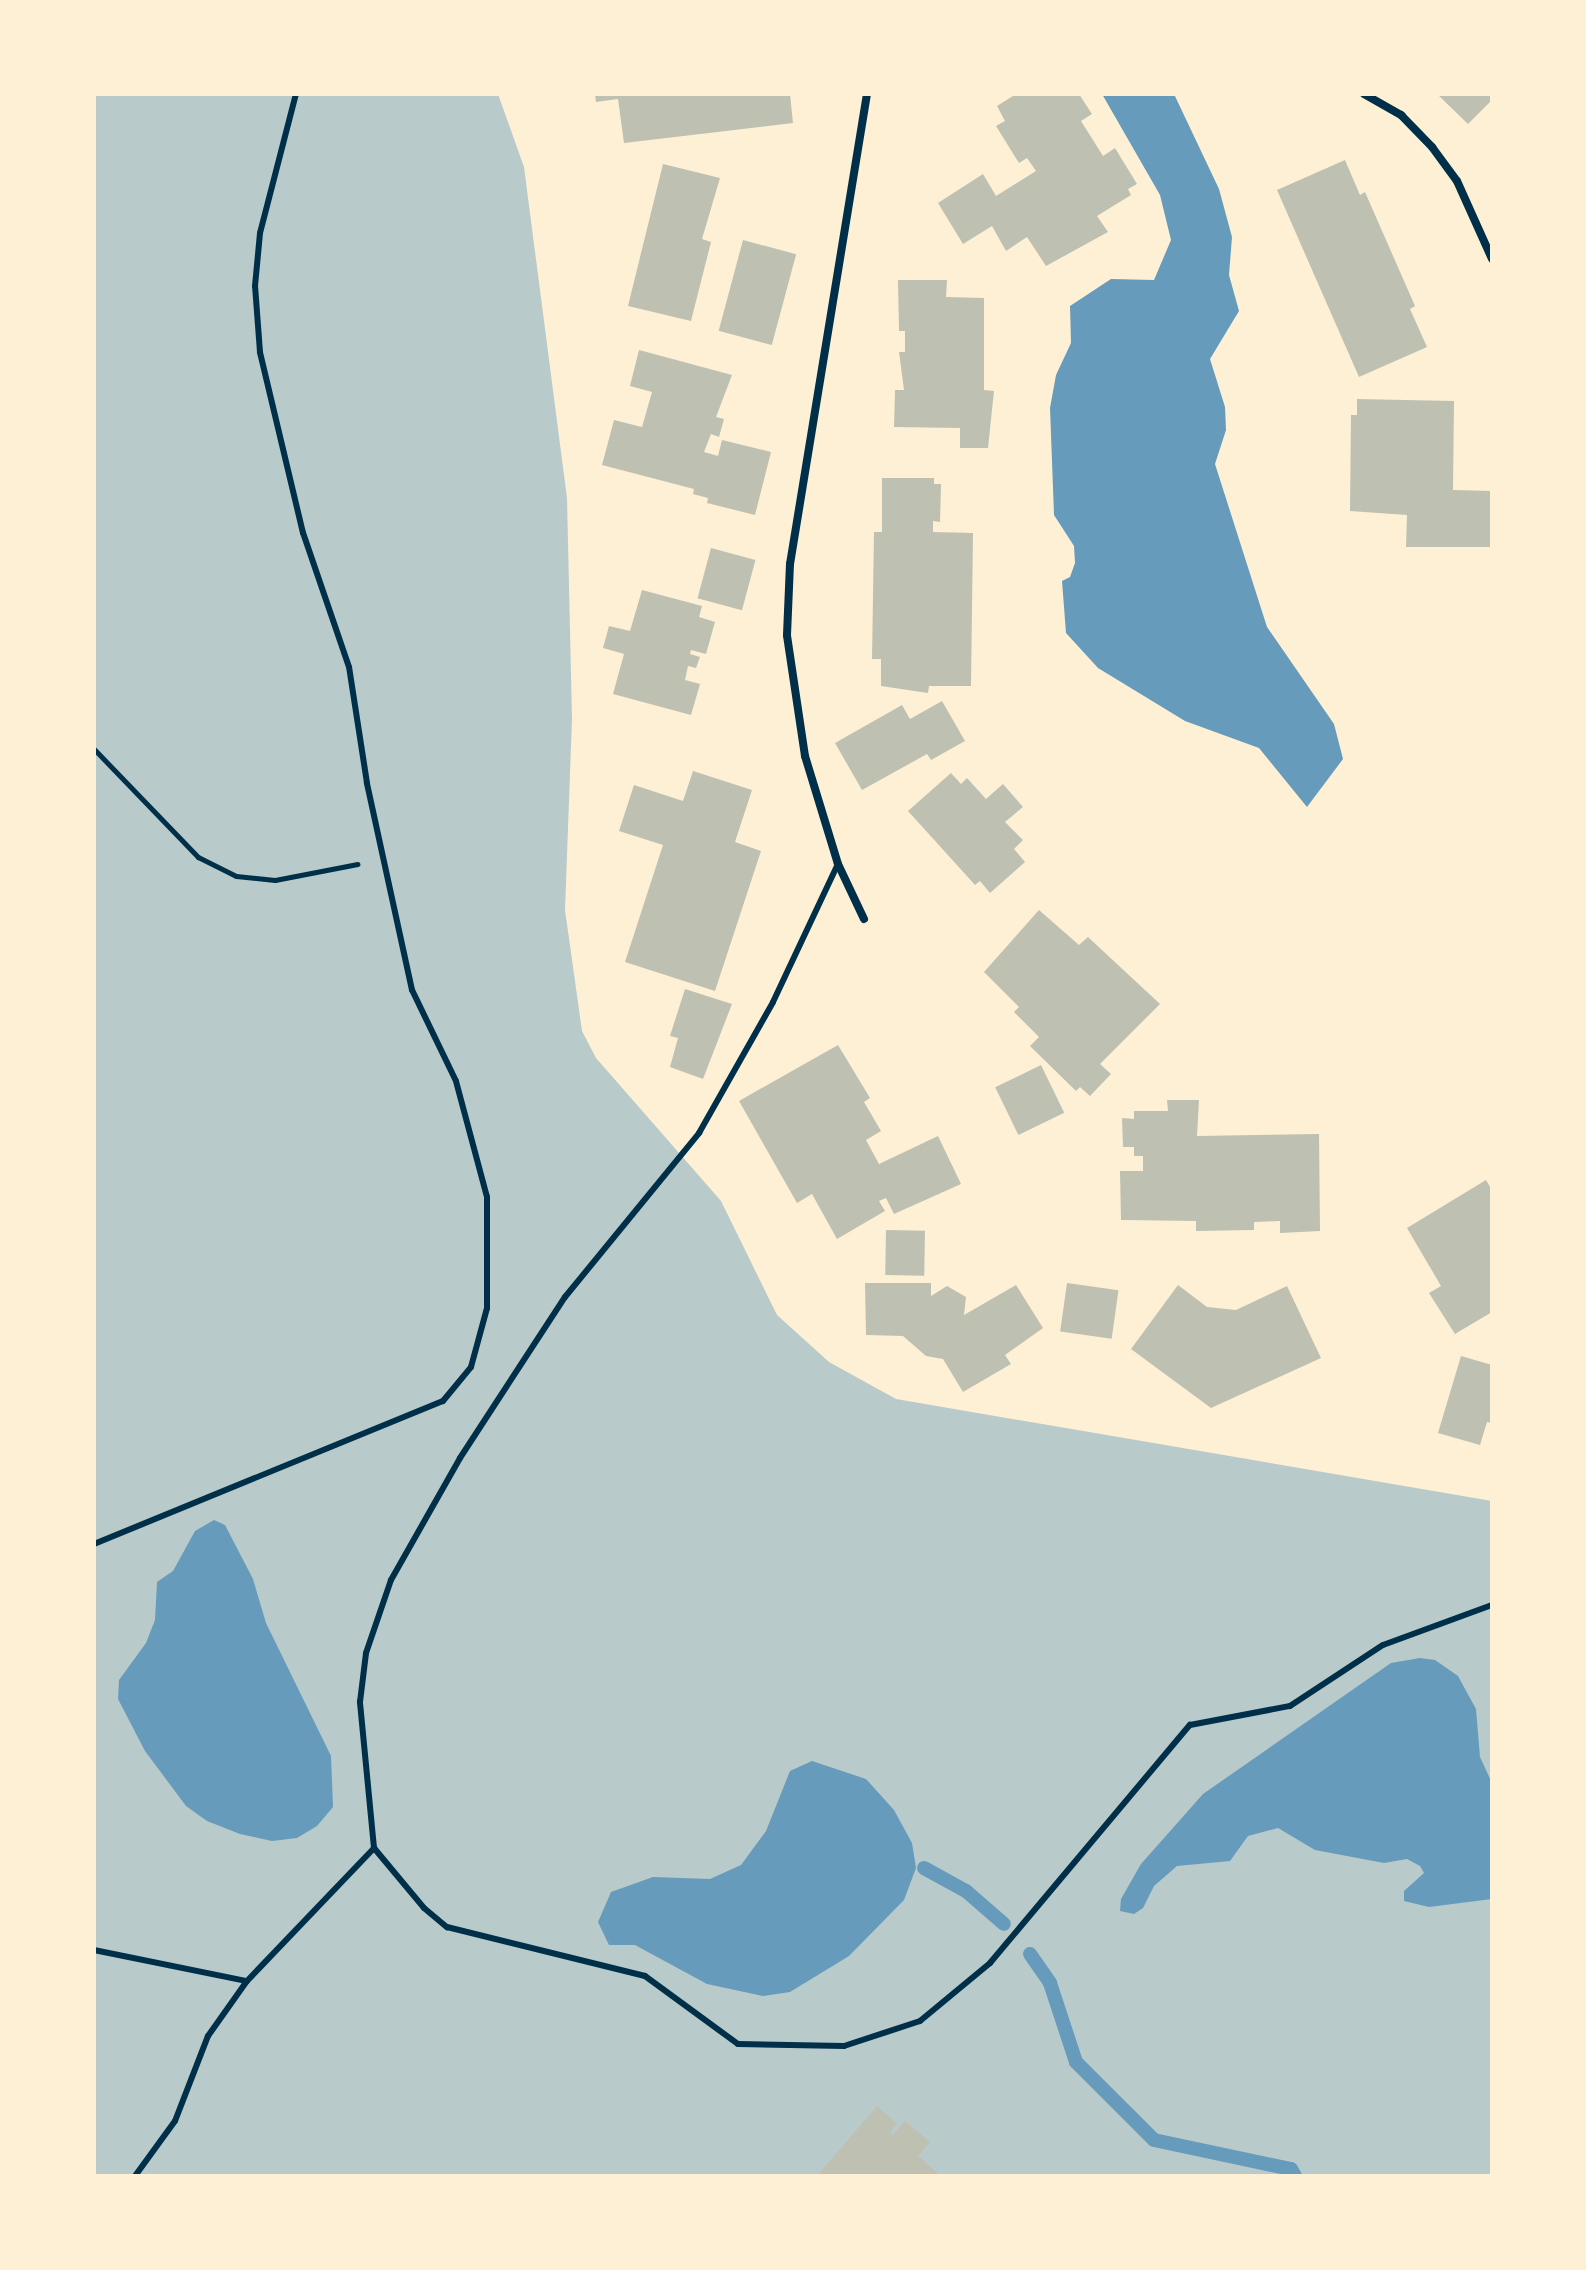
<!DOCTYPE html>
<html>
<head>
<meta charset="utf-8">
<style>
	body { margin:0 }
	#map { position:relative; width:1586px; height:2270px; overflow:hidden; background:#fdf0d5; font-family:"Sofia Sans Condensed",sans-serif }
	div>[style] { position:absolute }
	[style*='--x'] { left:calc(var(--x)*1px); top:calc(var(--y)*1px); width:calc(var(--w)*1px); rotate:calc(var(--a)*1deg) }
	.green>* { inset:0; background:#b9caca }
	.water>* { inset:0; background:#669bbc }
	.stream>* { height:14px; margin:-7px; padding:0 7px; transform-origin:7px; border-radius:7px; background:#669bbc }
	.building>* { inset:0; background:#bec0b2; transform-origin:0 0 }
	.path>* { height:5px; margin:-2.5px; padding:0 2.5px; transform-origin:2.5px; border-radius:2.5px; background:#003049 }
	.service>* { height:6px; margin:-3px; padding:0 3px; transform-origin:3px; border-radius:3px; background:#003049 }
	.minor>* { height:8px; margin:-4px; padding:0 4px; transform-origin:4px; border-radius:4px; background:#003049 }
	span { translate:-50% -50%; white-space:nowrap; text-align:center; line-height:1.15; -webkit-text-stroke:7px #fdf0d5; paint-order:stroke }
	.frame { position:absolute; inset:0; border:96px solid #fdf0d5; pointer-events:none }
</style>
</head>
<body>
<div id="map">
	<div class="green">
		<i style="clip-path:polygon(94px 94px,498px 94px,524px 167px,567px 498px,572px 719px,565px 910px,582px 1031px,596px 1058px,721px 1201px,777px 1315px,829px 1362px,896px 1399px,1492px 1501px,1492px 2176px,94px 2176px)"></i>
	</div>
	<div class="water">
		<i style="clip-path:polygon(1102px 94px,1174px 94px,1219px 189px,1232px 237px,1229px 275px,1239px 311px,1210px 359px,1225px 407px,1226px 430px,1215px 464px,1267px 627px,1334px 724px,1343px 759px,1307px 807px,1259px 748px,1185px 721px,1098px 668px,1066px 633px,1062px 581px,1070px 577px,1075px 563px,1074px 546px,1054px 515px,1050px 408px,1056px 375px,1071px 343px,1070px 306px,1111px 279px,1154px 280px,1171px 240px,1160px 195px)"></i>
		<i style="clip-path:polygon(214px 1520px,225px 1525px,253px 1579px,266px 1623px,331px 1756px,333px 1807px,317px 1826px,297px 1838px,272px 1841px,240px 1834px,207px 1821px,186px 1806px,145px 1751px,118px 1699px,119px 1680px,146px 1643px,155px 1620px,157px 1582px,173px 1571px,195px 1531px)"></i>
		<i style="clip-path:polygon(1420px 1658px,1435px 1660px,1458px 1676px,1476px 1709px,1480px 1757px,1492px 1783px,1492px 1899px,1429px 1907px,1404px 1901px,1404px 1891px,1424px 1873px,1420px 1866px,1407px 1859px,1384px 1863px,1315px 1850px,1278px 1828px,1248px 1836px,1230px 1861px,1177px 1866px,1154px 1886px,1143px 1908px,1134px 1914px,1120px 1911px,1121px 1899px,1141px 1864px,1203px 1794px,1391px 1663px)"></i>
		<i style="clip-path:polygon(812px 1761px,866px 1779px,894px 1810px,912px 1843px,916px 1868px,904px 1900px,849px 1956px,790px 1992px,763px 1996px,707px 1984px,635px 1945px,609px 1945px,598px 1922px,611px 1892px,653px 1877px,710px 1879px,741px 1865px,766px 1831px,790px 1771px)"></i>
	</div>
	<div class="stream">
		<i style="--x:924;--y:1868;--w:48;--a:28.7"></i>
		<i style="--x:966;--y:1891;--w:50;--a:41"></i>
		<i style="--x:1030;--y:1954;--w:35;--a:55"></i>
		<i style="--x:1050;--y:1983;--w:83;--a:71.8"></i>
		<i style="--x:1076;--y:2062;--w:110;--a:45"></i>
		<i style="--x:1154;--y:2140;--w:140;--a:12"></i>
		<i style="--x:1291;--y:2169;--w:8;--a:60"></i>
	</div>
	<div class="building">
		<i style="clip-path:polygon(595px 94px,790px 94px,793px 123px,624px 143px,618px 99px,596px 102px)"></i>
		<i style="clip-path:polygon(1016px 94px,1079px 94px,1092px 114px,1081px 121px,1103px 156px,1115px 148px,1137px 184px,1128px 189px,1131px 195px,1097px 216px,1108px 232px,1046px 266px,1027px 237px,1006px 251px,992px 226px,963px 244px,938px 203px,983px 174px,996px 196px,1036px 171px,1027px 158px,1019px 163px,996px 126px,1005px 121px,997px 106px)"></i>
		<i style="clip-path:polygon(1437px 94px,1492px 94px,1492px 100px,1468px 124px)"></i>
		<i style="clip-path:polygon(1345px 160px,1360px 195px,1365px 192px,1415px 306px,1410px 309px,1427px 347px,1359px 377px,1277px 190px)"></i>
		<i style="clip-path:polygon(663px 164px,720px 178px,702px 239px,711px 242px,691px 321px,628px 306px)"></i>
		<i style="left:743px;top:240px;width:55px;height:94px;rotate:15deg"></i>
		<i style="clip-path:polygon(898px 280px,947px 280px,946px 297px,984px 298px,984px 390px,994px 391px,988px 448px,960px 448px,960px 428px,894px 427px,895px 390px,904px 390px,899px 352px,905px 352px,905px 331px,899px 331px)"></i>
		<i style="clip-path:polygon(639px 350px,732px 375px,716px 417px,724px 419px,719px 437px,711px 434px,704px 452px,718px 456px,722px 440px,771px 452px,755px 515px,707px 503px,708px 498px,693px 494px,694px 489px,602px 465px,614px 420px,642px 427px,652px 392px,630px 386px)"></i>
		<i style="clip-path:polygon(1357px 399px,1454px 401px,1453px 490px,1492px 491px,1492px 547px,1406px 547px,1407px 515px,1350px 511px,1351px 415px,1357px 415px)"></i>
		<i style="clip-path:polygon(882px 478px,934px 478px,934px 484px,941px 484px,940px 522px,933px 521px,933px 532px,973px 533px,971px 686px,929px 686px,928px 693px,881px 686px,881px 659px,872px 659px,874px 532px,882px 532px)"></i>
		<i style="left:711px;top:548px;width:46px;height:52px;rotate:15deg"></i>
		<i style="clip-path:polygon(642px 590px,702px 606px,699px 617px,715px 622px,706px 654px,691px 650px,690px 654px,700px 657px,696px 668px,688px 666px,685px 680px,700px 684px,691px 715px,613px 694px,624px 654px,603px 648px,609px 626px,630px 631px)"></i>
		<i style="clip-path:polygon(942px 701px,965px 741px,931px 760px,927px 754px,862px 790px,835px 743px,902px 705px,910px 719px)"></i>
		<i style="clip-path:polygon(693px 771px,752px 790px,735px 842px,761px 851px,715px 991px,625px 962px,663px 845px,619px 831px,634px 785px,683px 801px)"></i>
		<i style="clip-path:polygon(951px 773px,961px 784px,967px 778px,986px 799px,1003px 784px,1023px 807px,1005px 822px,1023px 840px,1014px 849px,1025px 862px,990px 893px,980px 881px,975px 885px,908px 811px)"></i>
		<i style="clip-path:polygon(1039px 910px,1079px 945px,1088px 937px,1160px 1004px,1100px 1064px,1111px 1074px,1090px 1096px,1080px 1087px,1076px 1091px,1030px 1046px,1039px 1037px,1014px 1012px,1019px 1007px,984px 972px)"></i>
		<i style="clip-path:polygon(685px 989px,732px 1004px,703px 1079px,670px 1067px,678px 1038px,670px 1036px)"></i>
		<i style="clip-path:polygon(838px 1045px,870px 1098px,864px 1102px,881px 1131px,866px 1140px,879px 1164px,938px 1136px,961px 1184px,894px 1214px,886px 1198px,879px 1201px,885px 1211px,837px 1239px,812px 1194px,797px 1203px,739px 1101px)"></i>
		<i style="left:1041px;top:1065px;width:53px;height:51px;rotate:64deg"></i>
		<i style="clip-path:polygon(1167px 1100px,1199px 1100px,1197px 1136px,1319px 1134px,1320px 1231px,1280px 1233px,1280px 1221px,1254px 1222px,1254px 1230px,1196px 1231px,1196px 1221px,1121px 1220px,1120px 1171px,1143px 1171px,1143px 1156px,1134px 1156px,1134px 1147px,1123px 1147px,1122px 1118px,1134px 1119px,1134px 1111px,1168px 1111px)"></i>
		<i style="clip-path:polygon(1486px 1180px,1492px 1190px,1492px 1312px,1455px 1334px,1429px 1293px,1441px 1286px,1407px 1228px)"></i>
		<i style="left:886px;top:1230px;width:39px;height:45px;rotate:1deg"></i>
		<i style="clip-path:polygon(865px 1283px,931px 1283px,931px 1296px,947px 1286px,966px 1297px,964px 1315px,1016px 1285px,1043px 1328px,1005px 1355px,1011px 1364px,963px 1392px,943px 1359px,926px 1356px,903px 1336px,866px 1335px)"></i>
		<i style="left:1067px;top:1283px;width:52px;height:49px;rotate:8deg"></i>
		<i style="clip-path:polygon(1178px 1285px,1207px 1307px,1236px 1310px,1287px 1286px,1321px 1358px,1211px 1408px,1131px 1349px)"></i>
		<i style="clip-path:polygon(1461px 1356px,1492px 1365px,1492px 1423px,1487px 1422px,1480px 1445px,1438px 1433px)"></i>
		<i style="clip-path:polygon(877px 2106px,897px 2124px,890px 2132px,893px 2135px,905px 2121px,930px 2142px,918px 2156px,941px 2176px,817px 2176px)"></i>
	</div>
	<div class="path">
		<i style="--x:94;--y:749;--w:150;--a:46.1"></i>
		<i style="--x:198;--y:857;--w:42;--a:26.6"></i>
		<i style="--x:236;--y:876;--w:39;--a:6"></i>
		<i style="--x:275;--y:880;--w:84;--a:-11"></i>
	</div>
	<div class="service">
		<i style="--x:94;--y:1544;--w:377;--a:-22.3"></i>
		<i style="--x:443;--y:1401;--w:44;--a:-50.5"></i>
		<i style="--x:471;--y:1367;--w:61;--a:-74.8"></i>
		<i style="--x:487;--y:1308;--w:111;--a:-90"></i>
		<i style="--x:487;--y:1197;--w:120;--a:-105"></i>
		<i style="--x:456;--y:1081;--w:101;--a:-115.8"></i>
		<i style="--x:412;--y:990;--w:212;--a:-102.3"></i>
		<i style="--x:367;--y:783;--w:117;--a:-98.8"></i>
		<i style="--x:349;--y:667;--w:142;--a:-108.9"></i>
		<i style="--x:303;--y:533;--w:186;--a:-103.4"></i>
		<i style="--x:260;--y:352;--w:66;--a:-94.3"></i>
		<i style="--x:255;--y:286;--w:53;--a:-84.6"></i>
		<i style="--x:260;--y:233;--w:144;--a:-75.5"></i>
		<i style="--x:374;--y:1848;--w:147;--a:-95.5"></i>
		<i style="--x:360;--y:1702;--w:49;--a:-83"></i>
		<i style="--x:366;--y:1653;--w:77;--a:-71.1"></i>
		<i style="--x:391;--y:1580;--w:140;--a:-60.5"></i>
		<i style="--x:460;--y:1458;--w:192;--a:-56.9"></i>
		<i style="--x:565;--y:1297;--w:212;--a:-50.7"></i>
		<i style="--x:699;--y:1133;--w:150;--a:-60.5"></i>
		<i style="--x:773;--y:1002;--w:153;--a:-64.8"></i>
		<i style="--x:94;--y:1950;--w:156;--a:11.5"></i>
		<i style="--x:135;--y:2176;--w:68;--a:-54"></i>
		<i style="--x:175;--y:2121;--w:91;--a:-68.8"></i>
		<i style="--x:208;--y:2036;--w:67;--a:-54.7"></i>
		<i style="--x:247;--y:1981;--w:184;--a:-46.3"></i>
		<i style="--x:374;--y:1848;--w:78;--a:50.2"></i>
		<i style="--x:424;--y:1908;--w:30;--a:40"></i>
		<i style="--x:447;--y:1927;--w:204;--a:13.9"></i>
		<i style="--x:645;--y:1976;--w:115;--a:36.2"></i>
		<i style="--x:738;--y:2044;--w:106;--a:1.1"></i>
		<i style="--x:844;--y:2046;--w:80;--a:-18.2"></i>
		<i style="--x:920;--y:2021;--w:91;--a:-39.6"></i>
		<i style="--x:990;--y:1963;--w:311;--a:-50"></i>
		<i style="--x:1190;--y:1725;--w:102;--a:-10.8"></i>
		<i style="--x:1290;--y:1706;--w:111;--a:-33.3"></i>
		<i style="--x:1383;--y:1645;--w:116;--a:-20.2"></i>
	</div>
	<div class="minor">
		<i style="--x:1364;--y:94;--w:43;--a:29.6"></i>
		<i style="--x:1401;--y:115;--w:45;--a:45.9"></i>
		<i style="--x:1432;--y:147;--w:42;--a:53.7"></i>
		<i style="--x:1457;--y:181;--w:85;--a:65.8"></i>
		<i style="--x:864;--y:919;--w:61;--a:-115.3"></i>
		<i style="--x:838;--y:864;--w:113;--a:-107"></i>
		<i style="--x:805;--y:756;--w:122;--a:-98.5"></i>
		<i style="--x:787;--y:635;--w:71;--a:-87.6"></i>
		<i style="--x:790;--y:564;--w:476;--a:-80.7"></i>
	</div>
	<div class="frame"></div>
</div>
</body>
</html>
